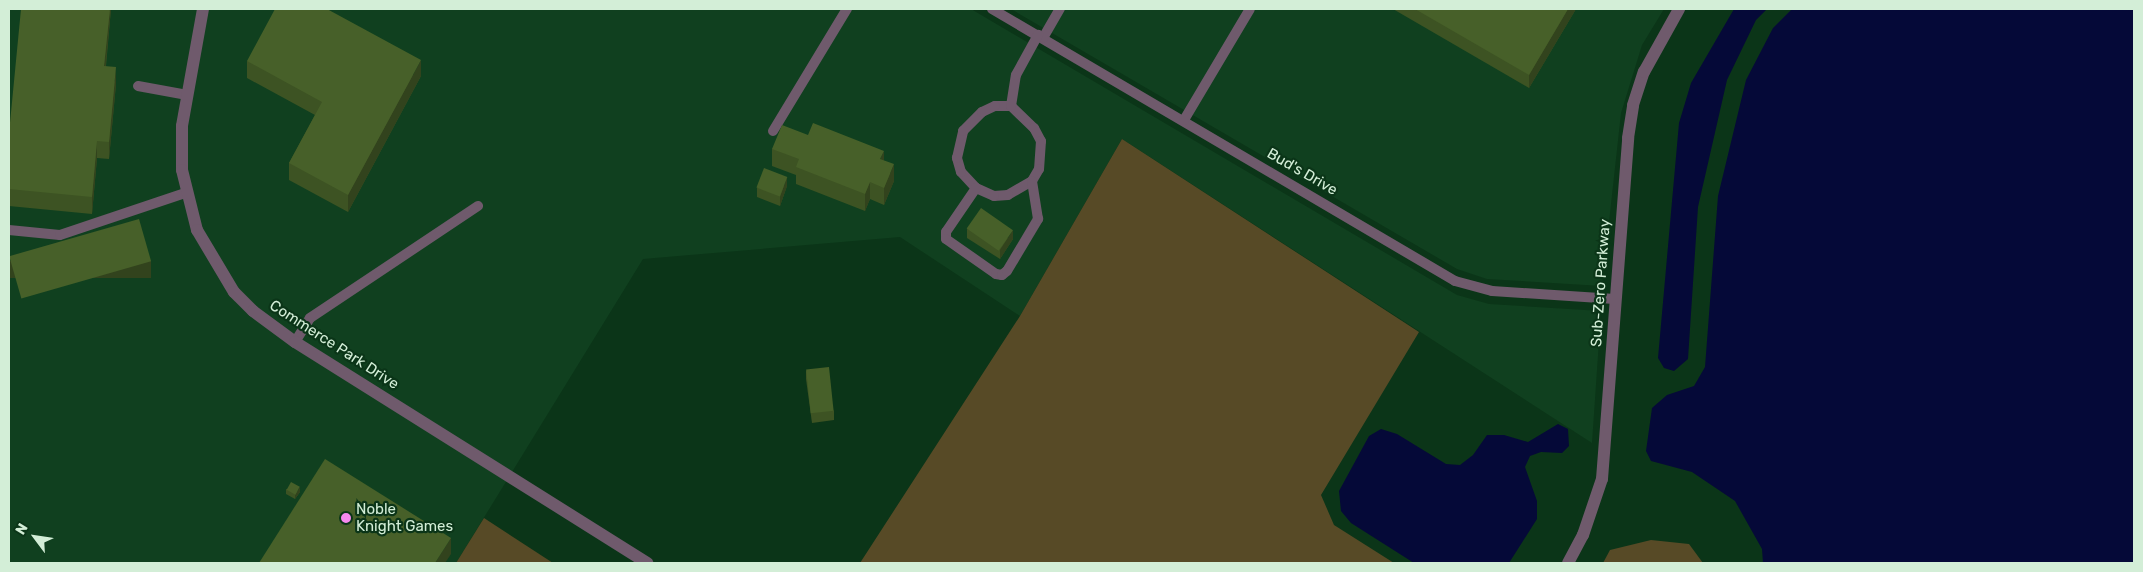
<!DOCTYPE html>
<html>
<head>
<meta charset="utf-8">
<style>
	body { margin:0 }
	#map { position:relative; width:2143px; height:572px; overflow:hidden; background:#0b3518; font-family:Rubik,sans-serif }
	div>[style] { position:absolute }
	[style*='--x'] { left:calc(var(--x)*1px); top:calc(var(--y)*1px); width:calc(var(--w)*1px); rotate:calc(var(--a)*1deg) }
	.built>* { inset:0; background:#10401f }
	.green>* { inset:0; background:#574a26 }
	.water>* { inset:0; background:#050938 }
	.service>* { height:10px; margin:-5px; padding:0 5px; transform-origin:5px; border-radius:5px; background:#6f5a6c }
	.minor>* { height:12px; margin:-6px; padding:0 6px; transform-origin:6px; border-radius:6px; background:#6f5a6c }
	.wall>* { inset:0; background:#3d5323 }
	.shaded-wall>* { inset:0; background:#32431d; transform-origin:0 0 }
	.building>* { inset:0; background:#476029; transform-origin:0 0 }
	.dots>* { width:14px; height:14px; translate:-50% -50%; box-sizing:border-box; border:2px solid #0b3518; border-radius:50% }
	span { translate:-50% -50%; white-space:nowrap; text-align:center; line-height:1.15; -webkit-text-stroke:4.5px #0b3518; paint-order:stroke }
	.street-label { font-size:15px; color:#d3eed7 }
	.poi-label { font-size:15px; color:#d3eed7 }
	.left { translate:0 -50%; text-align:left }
	.frame { position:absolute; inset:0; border:10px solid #d3eed7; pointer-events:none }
	.north { position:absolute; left:10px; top:512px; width:50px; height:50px; -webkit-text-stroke:4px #0b3518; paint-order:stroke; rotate:301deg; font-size:14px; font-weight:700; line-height:20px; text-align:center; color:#d3eed7 }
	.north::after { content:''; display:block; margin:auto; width:18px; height:22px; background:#d3eed7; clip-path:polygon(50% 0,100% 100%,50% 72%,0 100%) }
</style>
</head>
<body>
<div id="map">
	<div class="built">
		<i style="clip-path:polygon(9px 9px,971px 9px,1457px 295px,1489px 304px,1601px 311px,1592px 443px,1122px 139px,1020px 316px,900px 237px,643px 259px,456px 563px,9px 563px)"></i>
		<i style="clip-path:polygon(1011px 9px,1664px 9px,1642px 45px,1621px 113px,1602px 286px,1487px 279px,1457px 269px)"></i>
	</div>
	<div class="green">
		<i style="clip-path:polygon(1122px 139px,1419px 332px,1321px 495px,1334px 525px,1394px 563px,860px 563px,1020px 316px)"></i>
		<i style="clip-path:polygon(484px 518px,553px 563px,456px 563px)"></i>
		<i style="clip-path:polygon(1651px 540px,1689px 544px,1703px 563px,1603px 563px,1610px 550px)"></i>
	</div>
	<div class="water">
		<i style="clip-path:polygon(1734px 9px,1767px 9px,1756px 20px,1727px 80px,1698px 207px,1688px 359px,1674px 371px,1664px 368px,1658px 358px,1679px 123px,1691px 83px)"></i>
		<i style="clip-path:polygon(1792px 9px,2134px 9px,2134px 563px,1763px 563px,1762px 549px,1735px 501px,1692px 472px,1651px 461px,1646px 451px,1652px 408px,1667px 395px,1694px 386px,1705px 367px,1718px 196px,1746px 80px,1773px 28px)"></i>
		<i style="clip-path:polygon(1558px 424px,1568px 429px,1569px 446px,1562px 453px,1541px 452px,1530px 456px,1525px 467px,1537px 501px,1537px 519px,1509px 563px,1414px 563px,1351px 523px,1341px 511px,1339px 491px,1369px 436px,1381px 429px,1397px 434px,1446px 464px,1460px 465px,1473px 455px,1487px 435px,1504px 435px,1528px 442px)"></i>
	</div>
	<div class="service">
		<i style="--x:992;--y:9;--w:537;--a:30.43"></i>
		<i style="--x:1455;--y:281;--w:38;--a:15"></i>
		<i style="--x:1492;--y:291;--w:123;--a:3.7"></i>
		<i style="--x:1043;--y:38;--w:34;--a:-60"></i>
		<i style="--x:138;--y:86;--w:50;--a:10.4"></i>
		<i style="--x:995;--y:106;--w:16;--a:0"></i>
		<i style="--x:1011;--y:106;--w:32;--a:44"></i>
		<i style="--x:1034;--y:128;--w:15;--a:62"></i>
		<i style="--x:1041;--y:141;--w:28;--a:94"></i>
		<i style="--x:1039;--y:169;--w:14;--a:120"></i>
		<i style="--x:1032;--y:181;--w:28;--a:150"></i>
		<i style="--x:1008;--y:195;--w:14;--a:176"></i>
		<i style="--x:994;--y:196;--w:20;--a:-156"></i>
		<i style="--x:976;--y:188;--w:22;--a:-133"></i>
		<i style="--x:961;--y:172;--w:15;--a:-106"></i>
		<i style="--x:957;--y:158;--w:28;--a:-77"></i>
		<i style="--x:963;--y:131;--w:27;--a:-45"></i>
		<i style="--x:982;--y:112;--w:14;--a:-25"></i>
		<i style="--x:1011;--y:106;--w:31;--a:-81"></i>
		<i style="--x:1016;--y:75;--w:46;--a:-61.2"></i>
		<i style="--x:1184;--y:120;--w:129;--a:-59.3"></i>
		<i style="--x:773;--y:131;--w:143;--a:-58.8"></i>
		<i style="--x:976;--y:188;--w:53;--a:124.3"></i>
		<i style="--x:946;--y:232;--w:7;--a:90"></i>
		<i style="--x:946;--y:239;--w:61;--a:35"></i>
		<i style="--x:996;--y:274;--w:6;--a:9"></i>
		<i style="--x:1002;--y:275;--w:6;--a:-39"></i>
		<i style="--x:1007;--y:271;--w:61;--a:-59.2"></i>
		<i style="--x:1038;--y:219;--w:38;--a:-99"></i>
		<i style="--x:9;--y:230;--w:51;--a:5.6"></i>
		<i style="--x:60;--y:235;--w:132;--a:-18.6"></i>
		<i style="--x:295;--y:342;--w:28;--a:-58"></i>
		<i style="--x:310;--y:318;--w:202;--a:-33.7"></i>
	</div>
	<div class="minor">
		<i style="--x:203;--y:9;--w:119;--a:100.2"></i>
		<i style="--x:182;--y:126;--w:44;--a:90"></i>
		<i style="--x:182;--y:170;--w:62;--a:76"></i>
		<i style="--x:197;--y:230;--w:72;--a:59.2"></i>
		<i style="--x:234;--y:292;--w:27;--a:45"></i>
		<i style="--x:253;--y:311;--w:52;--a:36.4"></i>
		<i style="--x:295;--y:342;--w:416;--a:32.1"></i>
		<i style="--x:1568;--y:563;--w:32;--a:-62"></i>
		<i style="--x:1583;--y:535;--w:59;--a:-71.3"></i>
		<i style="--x:1602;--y:479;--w:342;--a:-85.6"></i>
		<i style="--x:1628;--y:138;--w:33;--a:-81"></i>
		<i style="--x:1633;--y:105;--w:35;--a:-72"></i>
		<i style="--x:1644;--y:72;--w:72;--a:-60.9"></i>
	</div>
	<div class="wall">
		<i style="clip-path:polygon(111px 9px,106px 66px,116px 84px,109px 159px,97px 158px,92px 214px,9px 206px,9px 133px)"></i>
		<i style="clip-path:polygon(1393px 9px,1576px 9px,1529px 88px)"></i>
		<i style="clip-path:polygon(247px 61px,421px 76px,348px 212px,289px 180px,289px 163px,315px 115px,247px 78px)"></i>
		<i style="clip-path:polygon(808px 135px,884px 161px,894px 181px,884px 205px,870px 199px,865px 211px,796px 184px,796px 175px,772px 166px,772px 149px)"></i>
		<i style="clip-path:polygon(787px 186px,780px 206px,757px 197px,757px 188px)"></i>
		<i style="clip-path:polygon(967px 229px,1013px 239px,1000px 259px,967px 238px)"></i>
		<i style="clip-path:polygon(806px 370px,834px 411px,834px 420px,812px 423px,806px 379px)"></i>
		<i style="clip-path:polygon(286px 489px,300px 492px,295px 499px,286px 494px)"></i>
	</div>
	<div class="shaded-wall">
		<i style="clip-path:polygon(110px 9px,111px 9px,104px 83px,104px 66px)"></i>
		<i style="clip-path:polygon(1568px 9px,1576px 9px,1529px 88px,1529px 75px)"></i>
		<i style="clip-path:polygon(421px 60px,421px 76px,348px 212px,348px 195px)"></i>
		<i style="clip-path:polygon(116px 67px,116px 84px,109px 159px,109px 142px)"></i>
		<i style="clip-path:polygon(97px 141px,97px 158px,92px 214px,92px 197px)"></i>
		<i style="clip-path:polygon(884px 151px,884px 167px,880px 159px)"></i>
		<i style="clip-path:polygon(894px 164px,894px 181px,884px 205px,884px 188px)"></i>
		<i style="clip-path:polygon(787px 177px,787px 186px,780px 206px,780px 197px)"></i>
		<i style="clip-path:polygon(870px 182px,870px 199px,865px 211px,865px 194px)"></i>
		<i style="clip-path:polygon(1013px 230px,1013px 239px,1000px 259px,1000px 250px)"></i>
		<i style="left:151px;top:261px;width:17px;height:148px;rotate:90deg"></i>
		<i style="clip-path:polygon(300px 487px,300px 492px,295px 499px,295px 495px)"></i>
		<i style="clip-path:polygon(451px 538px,451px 554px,445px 563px,435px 563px)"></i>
	</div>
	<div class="building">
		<i style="clip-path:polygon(21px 9px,110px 9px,104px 66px,116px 67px,109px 142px,97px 141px,92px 197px,9px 189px,9px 133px)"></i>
		<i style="clip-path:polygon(275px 9px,327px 9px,421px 60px,348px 195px,289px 163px,322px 102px,247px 61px)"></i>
		<i style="clip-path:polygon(1415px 9px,1568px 9px,1529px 75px)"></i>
		<i style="clip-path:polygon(813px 123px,884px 151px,880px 159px,894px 164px,884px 188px,870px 182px,865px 194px,796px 167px,799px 159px,772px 149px,782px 125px,808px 135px)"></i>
		<i style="left:764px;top:168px;width:25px;height:21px;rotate:21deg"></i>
		<i style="left:981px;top:208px;width:39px;height:25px;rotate:35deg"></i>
		<i style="left:139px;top:219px;width:44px;height:135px;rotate:74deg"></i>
		<i style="left:829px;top:367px;width:44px;height:23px;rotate:84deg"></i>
		<i style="clip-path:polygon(325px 459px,451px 538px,435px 563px,259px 563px)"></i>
		<i style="left:291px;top:482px;width:10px;height:9px;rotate:29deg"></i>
	</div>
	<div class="dots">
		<i style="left:346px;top:518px;background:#f689ee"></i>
	</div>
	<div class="street-label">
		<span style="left:1302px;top:172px;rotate:30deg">Bud's Drive</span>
		<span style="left:1601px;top:283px;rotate:-86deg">Sub-Zero Parkway</span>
		<span style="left:334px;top:345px;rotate:33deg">Commerce Park Drive</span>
	</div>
	<div class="poi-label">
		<span class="left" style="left:356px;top:518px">Noble<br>Knight Games</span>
	</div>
	<div class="frame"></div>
	<div class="north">N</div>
</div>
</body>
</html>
